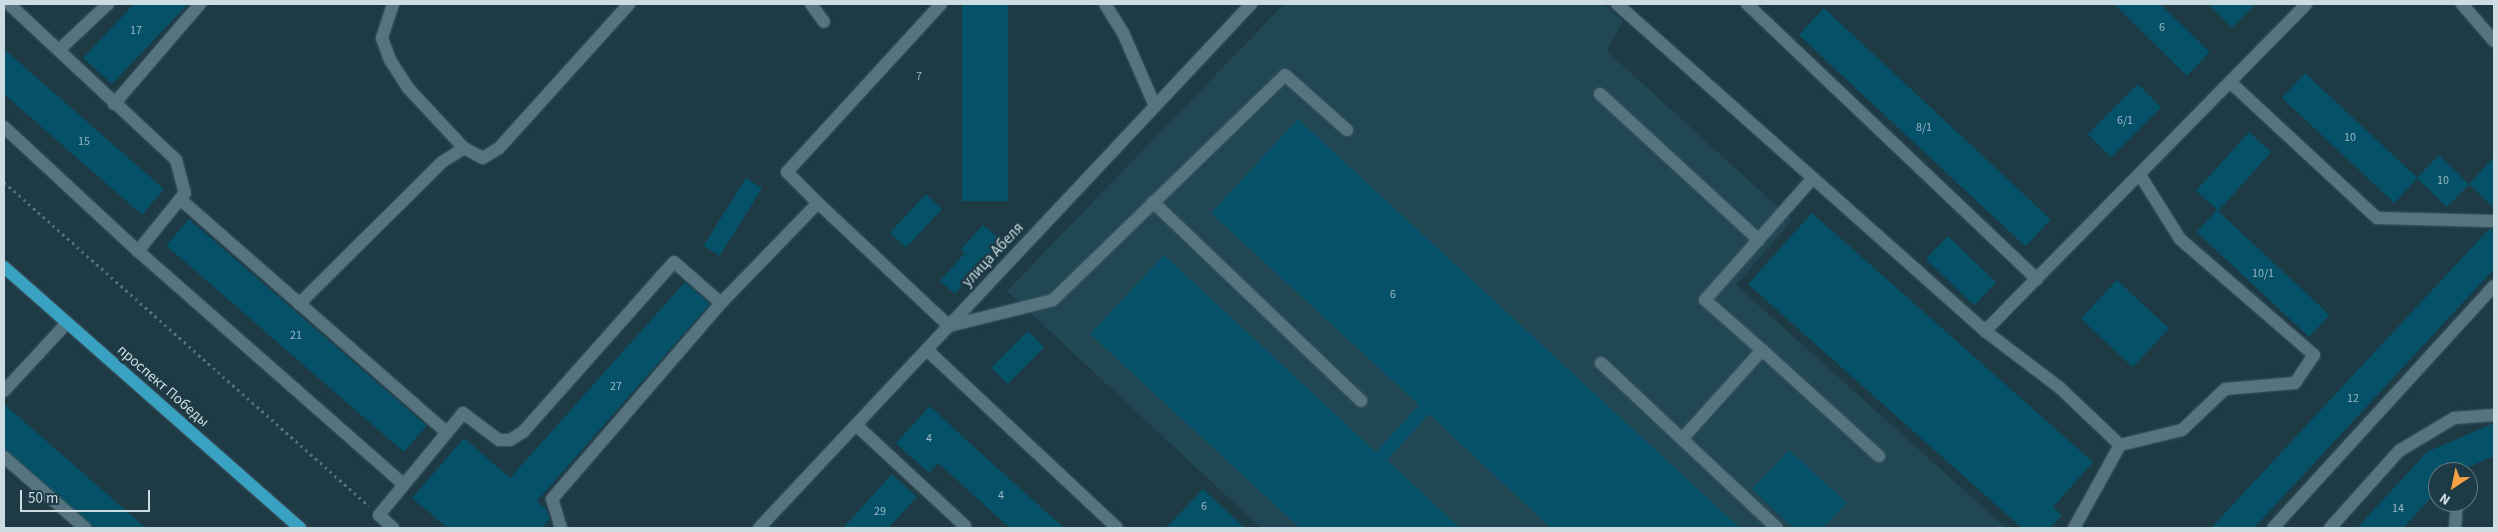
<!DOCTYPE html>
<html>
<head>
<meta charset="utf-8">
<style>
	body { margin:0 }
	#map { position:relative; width:2498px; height:532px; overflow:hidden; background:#1d3a45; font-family:"Source Sans 3",sans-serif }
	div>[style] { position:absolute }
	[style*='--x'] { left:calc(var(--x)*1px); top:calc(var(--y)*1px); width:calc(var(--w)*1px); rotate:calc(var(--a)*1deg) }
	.built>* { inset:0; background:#214755 }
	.building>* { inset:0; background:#055167; transform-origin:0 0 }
	.path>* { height:3px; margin-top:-1.5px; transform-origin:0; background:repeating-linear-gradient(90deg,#577079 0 2.5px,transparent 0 6.5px) }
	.roads { filter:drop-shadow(0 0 1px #405962) drop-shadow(0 0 1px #405962) }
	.minor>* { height:12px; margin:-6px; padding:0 6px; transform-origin:6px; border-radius:6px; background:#55747f }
	.major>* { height:12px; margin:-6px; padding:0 6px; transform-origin:6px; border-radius:6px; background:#39a2c2 }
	span { translate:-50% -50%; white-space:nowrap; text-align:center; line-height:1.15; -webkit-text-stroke:5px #1d3a45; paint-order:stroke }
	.number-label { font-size:12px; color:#9ab9c4 }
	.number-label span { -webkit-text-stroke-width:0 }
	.street-label { font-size:15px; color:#ccdce3 }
	.frame { position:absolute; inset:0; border:5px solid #ccdce3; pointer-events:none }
	.north { position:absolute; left:2428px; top:462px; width:50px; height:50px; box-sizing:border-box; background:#1d3a45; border:1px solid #637b84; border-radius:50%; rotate:214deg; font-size:14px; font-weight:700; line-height:20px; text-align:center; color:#ccdce3 }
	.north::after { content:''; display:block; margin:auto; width:18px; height:22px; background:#f5a246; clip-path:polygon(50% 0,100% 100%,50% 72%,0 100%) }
	.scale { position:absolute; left:20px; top:490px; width:130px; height:22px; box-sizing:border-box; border:2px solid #ccdce3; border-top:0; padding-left:6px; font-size:15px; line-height:18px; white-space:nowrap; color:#ccdce3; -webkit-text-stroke:4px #1d3a45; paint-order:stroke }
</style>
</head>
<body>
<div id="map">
	<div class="built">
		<i style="clip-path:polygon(1284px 4px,1604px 4px,1623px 21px,1607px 51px,1792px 220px,1736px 285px,2006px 528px,1261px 528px,1007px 291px)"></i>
	</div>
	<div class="building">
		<i style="clip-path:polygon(134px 4px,188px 4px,112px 84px,83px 58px)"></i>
		<i style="left:962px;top:4px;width:46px;height:197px"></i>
		<i style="clip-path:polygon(2114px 4px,2160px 4px,2210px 52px,2187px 76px)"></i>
		<i style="clip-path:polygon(2208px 4px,2256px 4px,2232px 28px)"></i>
		<i style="left:1824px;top:8px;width:310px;height:37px;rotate:43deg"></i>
		<i style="clip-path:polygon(4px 49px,164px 189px,142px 215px,4px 94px)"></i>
		<i style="left:2305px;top:73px;width:154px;height:34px;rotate:43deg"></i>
		<i style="left:2138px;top:84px;width:33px;height:71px;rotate:45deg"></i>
		<i style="clip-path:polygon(1298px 119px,1740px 528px,1551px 528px,1429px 414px,1387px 460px,1460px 528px,1300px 528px,1090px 334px,1164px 255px,1376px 452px,1419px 405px,1211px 213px)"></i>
		<i style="left:2249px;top:132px;width:30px;height:79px;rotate:42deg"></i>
		<i style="left:2439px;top:155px;width:42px;height:32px;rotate:44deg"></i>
		<i style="clip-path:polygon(2494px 157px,2494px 208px,2469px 184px)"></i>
		<i style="left:746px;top:178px;width:19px;height:80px;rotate:32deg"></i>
		<i style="left:926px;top:194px;width:22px;height:53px;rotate:43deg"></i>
		<i style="left:2217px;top:210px;width:154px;height:30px;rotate:43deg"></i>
		<i style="clip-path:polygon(1812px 213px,2093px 462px,2053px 507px,2062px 515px,2050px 528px,2022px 528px,1748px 284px)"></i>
		<i style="left:189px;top:219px;width:315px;height:35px;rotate:41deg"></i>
		<i style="clip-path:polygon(983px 225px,1001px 240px,955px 294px,940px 281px,965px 253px,961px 249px)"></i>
		<i style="clip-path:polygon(2489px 229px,2494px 229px,2494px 269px,2254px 528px,2211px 528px)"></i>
		<i style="left:1948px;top:236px;width:67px;height:32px;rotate:44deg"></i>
		<i style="left:2117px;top:280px;width:71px;height:53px;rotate:43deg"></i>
		<i style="clip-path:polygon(685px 282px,710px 304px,537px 501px,547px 510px,550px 519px,542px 528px,448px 528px,412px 498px,464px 438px,510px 478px)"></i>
		<i style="left:1028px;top:331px;width:23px;height:52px;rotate:45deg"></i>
		<i style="clip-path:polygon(4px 404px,146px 528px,93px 527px,4px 449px)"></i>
		<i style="clip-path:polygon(930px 406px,962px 436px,1064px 528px,1010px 528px,938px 463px,929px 473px,896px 443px)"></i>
		<i style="clip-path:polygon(2494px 423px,2494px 456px,2457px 472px,2438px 472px,2438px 490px,2403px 528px,2357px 528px,2427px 452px)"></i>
		<i style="clip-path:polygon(1789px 450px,1847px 503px,1823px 528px,1794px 528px,1752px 489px)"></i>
		<i style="clip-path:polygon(892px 474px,917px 497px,888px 528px,843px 528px)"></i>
		<i style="clip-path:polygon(1203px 489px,1245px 528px,1166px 528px)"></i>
	</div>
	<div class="path">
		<i style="--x:4;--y:182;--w:488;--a:41.6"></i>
	</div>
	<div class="roads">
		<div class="minor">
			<i style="--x:9;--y:4;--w:229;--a:43"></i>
			<i style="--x:176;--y:160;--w:34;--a:75"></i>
			<i style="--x:185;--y:193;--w:75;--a:129"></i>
			<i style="--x:393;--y:4;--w:36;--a:108"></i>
			<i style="--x:382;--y:38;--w:23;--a:70"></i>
			<i style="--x:390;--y:60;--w:33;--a:57"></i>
			<i style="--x:408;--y:88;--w:82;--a:47"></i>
			<i style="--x:811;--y:4;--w:22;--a:54"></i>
			<i style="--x:1105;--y:4;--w:36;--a:58"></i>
			<i style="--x:1124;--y:35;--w:77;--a:66.4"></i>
			<i style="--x:1617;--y:4;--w:492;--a:41.6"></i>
			<i style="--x:1985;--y:331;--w:94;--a:37.2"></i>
			<i style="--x:2060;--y:388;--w:83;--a:43.5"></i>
			<i style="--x:2120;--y:445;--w:95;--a:119"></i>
			<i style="--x:1747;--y:4;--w:400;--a:43.5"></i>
			<i style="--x:2462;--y:4;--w:49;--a:49.1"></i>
			<i style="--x:60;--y:49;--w:66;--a:-43.2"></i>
			<i style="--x:2230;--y:82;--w:200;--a:42.8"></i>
			<i style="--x:2377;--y:218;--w:117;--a:1.5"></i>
			<i style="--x:1600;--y:94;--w:216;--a:42.6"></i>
			<i style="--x:114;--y:104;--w:132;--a:-49.3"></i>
			<i style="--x:4;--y:127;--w:183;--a:42.8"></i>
			<i style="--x:138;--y:251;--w:353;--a:41.3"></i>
			<i style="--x:180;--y:199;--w:355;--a:41.2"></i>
			<i style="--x:1153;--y:202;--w:288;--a:43.7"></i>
			<i style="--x:818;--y:203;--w:44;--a:-135"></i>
			<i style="--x:787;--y:172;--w:228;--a:-47.5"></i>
			<i style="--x:299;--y:304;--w:202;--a:-44.8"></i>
			<i style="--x:442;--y:162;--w:26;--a:-32"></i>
			<i style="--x:464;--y:148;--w:21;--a:28"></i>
			<i style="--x:483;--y:158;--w:19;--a:-32"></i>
			<i style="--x:499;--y:148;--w:194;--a:-47.9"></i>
			<i style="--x:1985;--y:331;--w:458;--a:-45.5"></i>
			<i style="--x:927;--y:350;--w:260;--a:43.1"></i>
			<i style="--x:1762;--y:350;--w:158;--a:42.2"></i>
			<i style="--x:1601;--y:363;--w:111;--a:43.2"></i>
			<i style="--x:4;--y:391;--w:93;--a:-47.2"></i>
			<i style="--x:856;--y:425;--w:149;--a:42.8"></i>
			<i style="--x:965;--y:526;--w:3;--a:135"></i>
			<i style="--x:2120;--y:445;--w:64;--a:-13.6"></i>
			<i style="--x:2182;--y:430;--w:59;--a:-43.6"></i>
			<i style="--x:2225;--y:389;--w:70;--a:-4.9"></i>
			<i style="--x:2295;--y:383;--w:34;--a:-56"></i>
			<i style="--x:2314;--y:355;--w:177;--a:-139.1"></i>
			<i style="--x:2180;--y:239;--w:75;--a:-122"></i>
			<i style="--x:4;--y:457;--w:108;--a:41.2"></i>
			<i style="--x:393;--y:528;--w:19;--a:-137"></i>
			<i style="--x:379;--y:515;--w:132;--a:-50.5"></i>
			<i style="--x:463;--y:413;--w:45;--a:36.9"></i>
			<i style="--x:499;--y:440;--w:11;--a:0"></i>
			<i style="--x:510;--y:440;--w:15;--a:-32"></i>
			<i style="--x:523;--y:432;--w:227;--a:-48.4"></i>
			<i style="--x:674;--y:262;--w:62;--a:41.1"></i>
			<i style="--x:561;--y:528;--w:30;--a:-107"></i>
			<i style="--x:552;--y:499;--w:259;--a:-49.2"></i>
			<i style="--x:721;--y:303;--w:139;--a:-45.9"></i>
			<i style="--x:818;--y:203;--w:180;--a:43.2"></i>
			<i style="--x:949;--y:326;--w:107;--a:-14"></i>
			<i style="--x:1053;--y:300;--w:323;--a:-44.1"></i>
			<i style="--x:1285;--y:75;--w:83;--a:41.6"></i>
			<i style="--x:759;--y:528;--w:719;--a:-46.8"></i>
			<i style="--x:1777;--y:528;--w:130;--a:-136.9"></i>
			<i style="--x:1682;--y:439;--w:120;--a:-48"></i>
			<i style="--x:1762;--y:350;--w:76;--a:-138.7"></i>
			<i style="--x:1705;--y:300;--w:163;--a:-48.5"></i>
			<i style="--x:2273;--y:528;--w:328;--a:-47.6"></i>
			<i style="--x:2330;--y:528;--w:103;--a:-48.1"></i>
			<i style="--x:2399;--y:451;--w:64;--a:-31"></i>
			<i style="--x:2454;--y:418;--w:40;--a:-4.3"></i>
			<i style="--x:2455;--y:528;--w:26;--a:-86"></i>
		</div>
		<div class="major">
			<i style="--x:4;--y:267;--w:395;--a:41.4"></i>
		</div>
	</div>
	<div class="number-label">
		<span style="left:2162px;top:28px">6</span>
		<span style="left:136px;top:31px">17</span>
		<span style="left:919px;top:77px">7</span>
		<span style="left:2125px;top:121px">6/1</span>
		<span style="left:1924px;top:128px">8/1</span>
		<span style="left:2350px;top:138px">10</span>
		<span style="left:84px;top:142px">15</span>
		<span style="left:2443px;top:181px">10</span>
		<span style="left:2263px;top:274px">10/1</span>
		<span style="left:1393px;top:295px">6</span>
		<span style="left:296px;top:336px">21</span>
		<span style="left:616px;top:387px">27</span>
		<span style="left:2353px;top:399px">12</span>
		<span style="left:929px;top:439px">4</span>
		<span style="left:1001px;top:496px">4</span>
		<span style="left:1204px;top:507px">6</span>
		<span style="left:2398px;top:509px">14</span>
		<span style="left:880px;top:512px">29</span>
	</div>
	<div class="street-label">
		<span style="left:993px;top:255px;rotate:-47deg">улица Абеля</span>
		<span style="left:163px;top:386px;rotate:41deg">проспект Победы</span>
	</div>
	<div class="frame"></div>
	<div class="north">N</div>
	<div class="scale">50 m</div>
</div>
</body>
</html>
